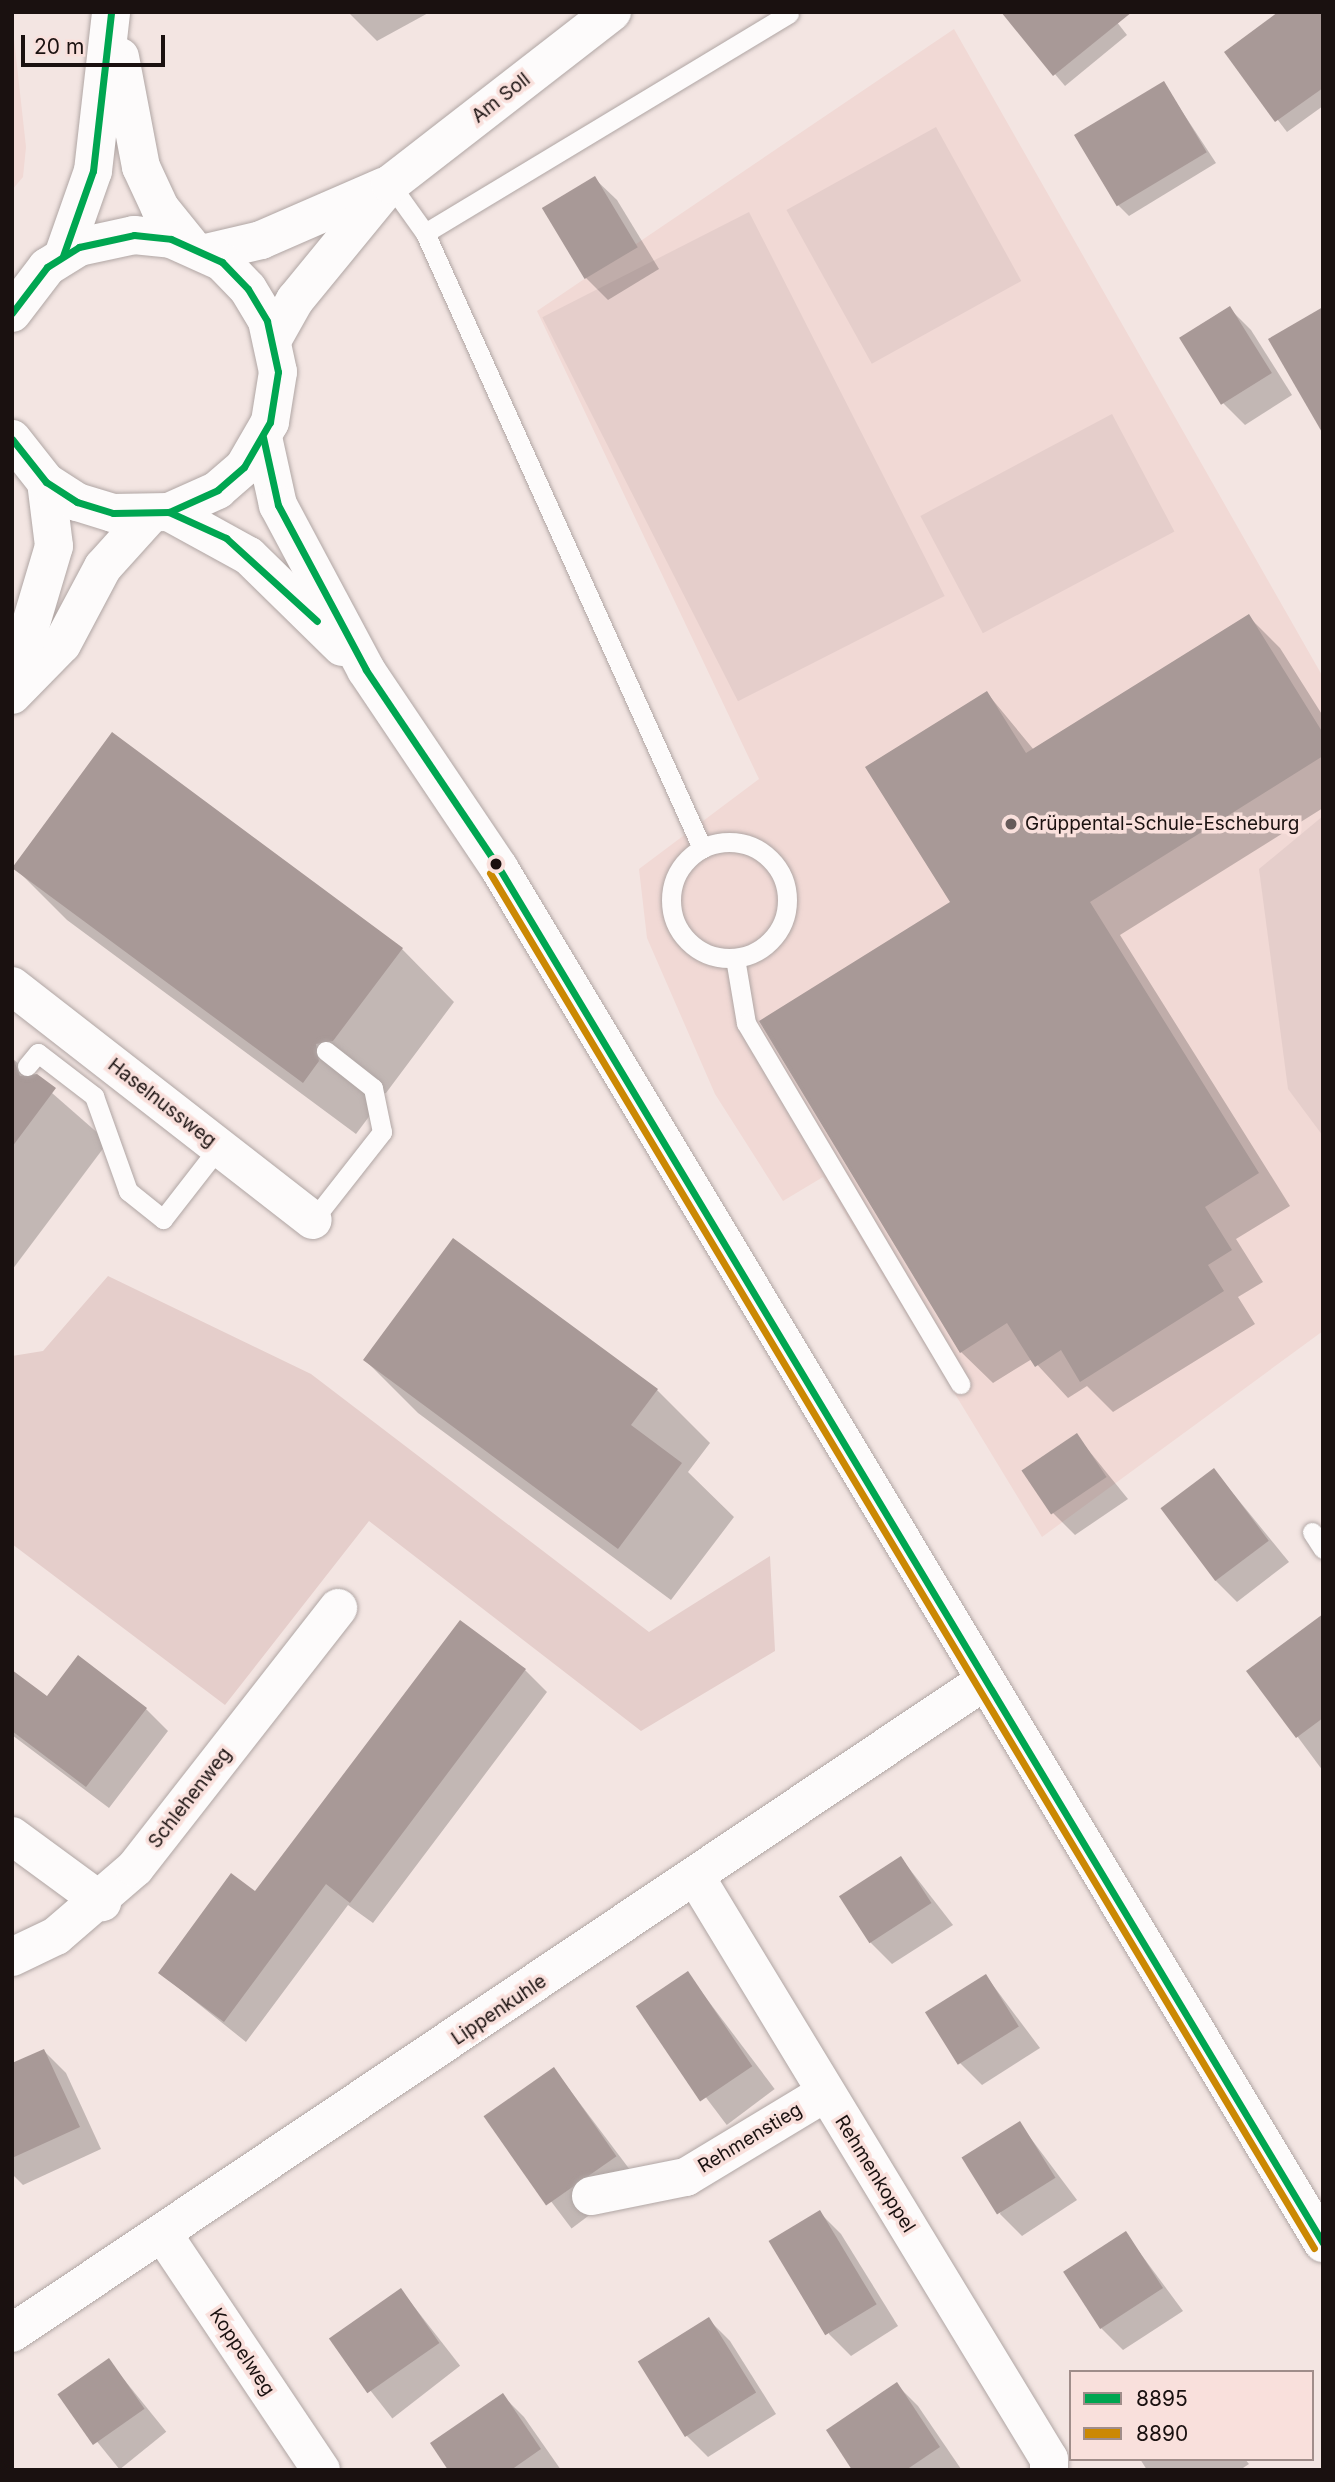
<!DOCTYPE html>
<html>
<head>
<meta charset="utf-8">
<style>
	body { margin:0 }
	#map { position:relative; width:1335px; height:2482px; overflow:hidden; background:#f3e5e2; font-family:Inter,sans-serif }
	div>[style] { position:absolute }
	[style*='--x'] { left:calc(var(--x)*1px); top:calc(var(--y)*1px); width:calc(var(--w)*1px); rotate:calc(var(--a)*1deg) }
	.built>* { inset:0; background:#f1d9d5 }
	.green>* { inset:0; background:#e5cecb; transform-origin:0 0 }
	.shadow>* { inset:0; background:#0003; transform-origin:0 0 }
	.building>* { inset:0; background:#a89997; transform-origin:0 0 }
	.roads { filter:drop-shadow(0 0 2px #b0a6a4) drop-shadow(0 0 2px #b0a6a4) }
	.lane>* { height:19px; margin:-9.5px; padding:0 9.5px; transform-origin:9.5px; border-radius:9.5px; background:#fdfbfb }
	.lane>.ring { margin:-9.5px; padding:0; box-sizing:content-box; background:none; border:19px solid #fdfbfb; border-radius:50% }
	.street>* { height:38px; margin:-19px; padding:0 19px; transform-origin:19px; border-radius:19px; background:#fdfbfb }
	.secondary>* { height:38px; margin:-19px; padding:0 19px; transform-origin:19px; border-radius:19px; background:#fdfbfb }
	.bus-1>* { height:7px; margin:-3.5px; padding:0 3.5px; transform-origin:3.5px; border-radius:3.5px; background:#00a651 }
	.bus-2>* { height:7px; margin:-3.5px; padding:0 3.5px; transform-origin:3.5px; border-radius:3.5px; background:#cb8803 }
	.dots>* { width:19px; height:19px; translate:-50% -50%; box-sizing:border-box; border:4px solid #f9e0dc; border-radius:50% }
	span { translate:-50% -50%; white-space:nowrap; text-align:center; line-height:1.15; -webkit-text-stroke:7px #f9e0dc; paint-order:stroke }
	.street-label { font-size:19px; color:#1a1110 }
	.poi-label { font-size:19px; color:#1a1110 }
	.left { translate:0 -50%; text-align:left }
	.frame { position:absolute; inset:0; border:14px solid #1a1110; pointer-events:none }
	.legend { position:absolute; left:1069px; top:2370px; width:245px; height:91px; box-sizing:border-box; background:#f9e0dc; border:2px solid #a08d8a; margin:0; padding:9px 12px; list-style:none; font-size:21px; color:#1a1110 }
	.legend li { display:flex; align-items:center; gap:14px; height:35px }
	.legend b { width:35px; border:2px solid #a08d8a }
	.scale { position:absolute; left:21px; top:35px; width:144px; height:32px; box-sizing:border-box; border:4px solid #1a1110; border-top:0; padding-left:9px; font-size:21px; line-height:24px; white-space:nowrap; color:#1a1110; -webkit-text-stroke:5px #f9e0dc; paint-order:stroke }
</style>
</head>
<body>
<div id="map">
	<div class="built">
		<i style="clip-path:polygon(954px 29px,1323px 677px,1323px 1331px,1042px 1537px,823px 1177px,783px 1201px,715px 1094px,647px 938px,639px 869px,759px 779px,537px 311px)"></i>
		<i style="clip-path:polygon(13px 30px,26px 147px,23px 177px,12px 190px)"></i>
	</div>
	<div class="green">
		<i style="left:936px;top:127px;width:176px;height:171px;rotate:61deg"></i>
		<i style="left:749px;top:212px;width:431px;height:232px;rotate:63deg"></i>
		<i style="left:1112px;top:414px;width:133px;height:217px;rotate:62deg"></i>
		<i style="clip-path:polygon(1323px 816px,1323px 1136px,1288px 1089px,1259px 869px)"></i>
		<i style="clip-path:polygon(108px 1276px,311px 1374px,649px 1632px,770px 1556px,775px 1651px,641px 1731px,369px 1521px,225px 1705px,12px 1544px,12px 1356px,43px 1351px)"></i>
	</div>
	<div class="shadow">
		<i style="clip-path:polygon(348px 12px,430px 12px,377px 41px)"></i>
		<i style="clip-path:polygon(1109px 12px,1127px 35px,1065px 86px,1007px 17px)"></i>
		<i style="clip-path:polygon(1323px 23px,1323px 106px,1287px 132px,1226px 52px)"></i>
		<i style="clip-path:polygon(1164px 84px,1216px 163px,1129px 216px,1118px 205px)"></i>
		<i style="clip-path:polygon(595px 179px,617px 200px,659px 269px,608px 300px,586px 278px)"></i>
		<i style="clip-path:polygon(1229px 308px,1251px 330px,1292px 395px,1245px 425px,1223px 403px,1182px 338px)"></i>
		<i style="clip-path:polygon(1248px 616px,1280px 648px,1323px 716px,1323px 808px,1120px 935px,1290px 1206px,1236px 1239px,1263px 1282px,1238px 1297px,1255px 1324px,1113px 1412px,1087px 1386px,1068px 1398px,1032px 1359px,993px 1383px,961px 1352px,952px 902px,987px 693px,1034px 750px)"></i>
		<i style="clip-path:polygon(14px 867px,402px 949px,454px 1002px,386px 1093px,368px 1096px,371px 1114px,356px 1134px,67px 920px)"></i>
		<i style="clip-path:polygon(12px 1058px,108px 1142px,12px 1270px)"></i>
		<i style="clip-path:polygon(453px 1240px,657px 1390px,710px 1443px,688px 1472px,734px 1517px,671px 1600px,418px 1413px,365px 1360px)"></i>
		<i style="clip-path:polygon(1077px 1436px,1128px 1499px,1075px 1535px,1053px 1513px)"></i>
		<i style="clip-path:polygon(1214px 1470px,1289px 1562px,1237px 1602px,1215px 1580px)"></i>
		<i style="clip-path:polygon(1323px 1638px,1323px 1771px,1249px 1671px)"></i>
		<i style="clip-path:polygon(525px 1670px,547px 1692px,373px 1923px,348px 1905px,246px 2042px,160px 1973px)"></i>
		<i style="clip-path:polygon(12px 1672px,47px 1698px,146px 1709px,168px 1731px,109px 1808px,12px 1735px)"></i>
		<i style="clip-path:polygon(901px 1858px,953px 1925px,892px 1964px,870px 1942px)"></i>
		<i style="left:688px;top:1974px;width:144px;height:60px;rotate:53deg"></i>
		<i style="clip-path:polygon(986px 1976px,1040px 2048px,982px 2085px,960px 2063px)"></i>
		<i style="clip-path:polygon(44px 2051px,66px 2073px,101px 2149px,23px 2185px,12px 2174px,12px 2065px)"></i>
		<i style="left:554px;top:2069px;width:138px;height:82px;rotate:53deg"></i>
		<i style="clip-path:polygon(1020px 2124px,1077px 2200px,1022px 2236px,1000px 2214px)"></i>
		<i style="clip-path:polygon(819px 2212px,841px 2234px,898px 2326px,851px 2356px,829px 2334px)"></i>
		<i style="clip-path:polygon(1126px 2234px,1183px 2311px,1123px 2350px,1101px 2328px)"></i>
		<i style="left:401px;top:2290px;width:96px;height:86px;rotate:52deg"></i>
		<i style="clip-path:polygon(708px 2319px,730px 2341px,776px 2414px,708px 2457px,686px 2435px)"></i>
		<i style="left:109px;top:2361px;width:91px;height:60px;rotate:51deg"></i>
		<i style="clip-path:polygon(896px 2384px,918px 2406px,961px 2469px,855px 2470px)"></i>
		<i style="clip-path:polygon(502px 2395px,524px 2417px,561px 2470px,451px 2470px)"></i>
		<i style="clip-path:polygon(1140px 2459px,1245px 2459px,1249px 2464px,1240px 2470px,1147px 2470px)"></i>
	</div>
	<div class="building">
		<i style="clip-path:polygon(1001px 12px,1132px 12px,1053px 76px)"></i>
		<i style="clip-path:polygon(1278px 12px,1323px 12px,1323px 88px,1275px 122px,1224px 52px)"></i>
		<i style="left:1164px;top:81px;width:83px;height:105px;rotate:59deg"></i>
		<i style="left:595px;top:176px;width:83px;height:62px;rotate:59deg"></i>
		<i style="left:1230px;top:306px;width:79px;height:60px;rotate:58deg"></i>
		<i style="clip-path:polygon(1323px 307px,1323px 434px,1268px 339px)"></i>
		<i style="clip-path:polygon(1249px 614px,1323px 733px,1323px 756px,1090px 902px,1259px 1173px,1205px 1207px,1232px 1250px,1208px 1265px,1224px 1291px,1080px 1382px,1061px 1350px,1035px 1367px,1007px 1323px,960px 1353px,759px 1021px,950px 902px,865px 767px,987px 691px,1026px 753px)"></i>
		<i style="clip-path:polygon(112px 732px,403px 948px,333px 1041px,316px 1044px,319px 1061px,303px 1083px,12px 868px)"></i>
		<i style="clip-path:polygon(12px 1055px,20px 1076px,37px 1074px,56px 1088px,12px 1147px)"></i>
		<i style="clip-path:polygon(453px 1238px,658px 1389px,631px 1425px,682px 1463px,618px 1549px,363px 1360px)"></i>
		<i style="left:1077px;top:1433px;width:53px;height:67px;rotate:56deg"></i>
		<i style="left:1214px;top:1468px;width:91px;height:67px;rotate:53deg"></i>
		<i style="clip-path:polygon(1323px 1614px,1323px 1718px,1296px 1738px,1246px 1671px)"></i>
		<i style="clip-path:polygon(460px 1620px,526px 1669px,350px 1903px,326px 1884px,224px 2022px,158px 1973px,231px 1873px,255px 1891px)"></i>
		<i style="clip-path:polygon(78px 1655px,147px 1708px,86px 1787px,12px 1731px,12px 1670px,47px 1696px)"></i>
		<i style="left:901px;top:1856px;width:56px;height:74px;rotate:57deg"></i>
		<i style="left:688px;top:1971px;width:115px;height:63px;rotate:56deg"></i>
		<i style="left:986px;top:1974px;width:62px;height:72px;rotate:58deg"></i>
		<i style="clip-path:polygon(44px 2049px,80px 2127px,12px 2158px,12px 2063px)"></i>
		<i style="left:554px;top:2067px;width:109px;height:86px;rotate:55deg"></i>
		<i style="left:1020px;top:2121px;width:67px;height:69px;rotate:58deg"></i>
		<i style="left:820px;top:2210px;width:110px;height:60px;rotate:59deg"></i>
		<i style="left:1126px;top:2231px;width:68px;height:75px;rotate:57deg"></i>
		<i style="left:401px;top:2288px;width:67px;height:88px;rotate:55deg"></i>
		<i style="left:709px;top:2317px;width:89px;height:84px;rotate:58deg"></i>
		<i style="left:109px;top:2358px;width:62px;height:63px;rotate:55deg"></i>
		<i style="clip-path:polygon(897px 2382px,940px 2447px,906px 2470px,852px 2470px,826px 2430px)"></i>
		<i style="clip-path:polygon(503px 2393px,541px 2449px,511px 2470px,448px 2470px,430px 2443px)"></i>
	</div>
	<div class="roads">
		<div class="lane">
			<i style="--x:390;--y:184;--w:60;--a:54.5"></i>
			<i style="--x:425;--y:233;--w:675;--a:65.75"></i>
			<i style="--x:425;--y:233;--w:425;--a:-31.1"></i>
			<i class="ring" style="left:671px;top:842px;width:97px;height:97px"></i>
			<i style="--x:735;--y:958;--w:66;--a:80.4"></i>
			<i style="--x:746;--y:1023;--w:420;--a:59.3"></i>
			<i style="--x:27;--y:1066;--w:17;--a:-50"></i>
			<i style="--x:38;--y:1053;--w:71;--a:37.5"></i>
			<i style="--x:94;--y:1096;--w:101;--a:70.3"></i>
			<i style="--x:128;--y:1191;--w:45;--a:38.7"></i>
			<i style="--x:163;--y:1219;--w:91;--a:-52.1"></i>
			<i style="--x:313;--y:1220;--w:112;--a:-51.9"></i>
			<i style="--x:382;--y:1132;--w:45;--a:-101.6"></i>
			<i style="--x:373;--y:1088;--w:60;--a:-141.8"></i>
			<i style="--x:1312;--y:1532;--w:20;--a:57"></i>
		</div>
		<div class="street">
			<i style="--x:206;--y:253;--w:57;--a:-13.3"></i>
			<i style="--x:261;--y:240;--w:135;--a:-23.5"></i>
			<i style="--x:273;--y:339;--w:45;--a:-60.6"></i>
			<i style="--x:295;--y:300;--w:150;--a:-50.7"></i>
			<i style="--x:390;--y:184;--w:281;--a:-37.8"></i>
			<i style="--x:12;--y:687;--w:147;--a:-73.4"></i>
			<i style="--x:54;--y:546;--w:64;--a:-97.1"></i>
			<i style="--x:12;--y:695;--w:71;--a:-45.6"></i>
			<i style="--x:62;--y:644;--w:87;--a:-62"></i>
			<i style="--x:103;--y:567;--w:70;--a:-47.9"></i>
			<i style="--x:12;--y:986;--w:381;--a:37.9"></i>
			<i style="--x:12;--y:1836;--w:112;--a:36.3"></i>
			<i style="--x:697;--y:1879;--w:678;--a:58.75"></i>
			<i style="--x:1049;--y:2459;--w:11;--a:90"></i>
			<i style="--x:12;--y:1957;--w:49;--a:-25.5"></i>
			<i style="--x:56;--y:1936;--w:104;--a:-40.7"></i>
			<i style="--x:135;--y:1868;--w:330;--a:-52"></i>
			<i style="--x:591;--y:2196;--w:97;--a:-11.3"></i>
			<i style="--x:686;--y:2177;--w:162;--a:-31.1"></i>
			<i style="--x:163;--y:2234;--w:284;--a:56.2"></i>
			<i style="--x:12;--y:2333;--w:1169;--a:-33.84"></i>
		</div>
		<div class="secondary">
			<i style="--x:120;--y:57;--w:112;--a:79.2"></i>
			<i style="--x:141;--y:167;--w:45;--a:65.1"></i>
			<i style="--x:160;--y:208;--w:46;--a:51.1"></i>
			<i style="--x:63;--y:256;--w:90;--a:-70.6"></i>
			<i style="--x:93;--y:171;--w:160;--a:-83.5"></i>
			<i style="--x:12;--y:313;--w:58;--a:-52.7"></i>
			<i style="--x:47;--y:267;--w:38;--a:-32"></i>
			<i style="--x:79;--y:247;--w:56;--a:-12.3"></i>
			<i style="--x:134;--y:235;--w:37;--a:6"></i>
			<i style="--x:171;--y:239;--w:56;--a:24.3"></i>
			<i style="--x:222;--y:262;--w:37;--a:46"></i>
			<i style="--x:248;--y:289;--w:37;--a:59"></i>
			<i style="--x:267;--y:321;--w:52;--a:77.8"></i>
			<i style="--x:278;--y:372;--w:51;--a:99.1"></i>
			<i style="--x:270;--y:422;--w:52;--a:120"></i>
			<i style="--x:244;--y:467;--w:35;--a:139"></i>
			<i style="--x:218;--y:490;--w:54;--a:155.8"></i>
			<i style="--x:169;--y:512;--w:56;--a:179"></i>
			<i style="--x:113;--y:513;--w:38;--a:-163"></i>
			<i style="--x:77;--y:502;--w:37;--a:-147"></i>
			<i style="--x:46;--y:482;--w:55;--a:-128.3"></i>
			<i style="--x:263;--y:437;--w:70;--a:77.6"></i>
			<i style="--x:278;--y:505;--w:187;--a:61.9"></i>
			<i style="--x:366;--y:670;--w:239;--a:56.1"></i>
			<i style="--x:499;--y:868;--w:1603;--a:59.07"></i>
			<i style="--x:169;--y:512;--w:91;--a:28.8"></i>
			<i style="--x:249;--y:556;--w:130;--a:44.4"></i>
		</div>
	</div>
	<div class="bus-1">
		<i style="--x:63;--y:256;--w:90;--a:-70.6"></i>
		<i style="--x:93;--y:171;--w:160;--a:-83.5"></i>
		<i style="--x:12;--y:313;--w:58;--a:-52.7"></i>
		<i style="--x:47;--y:267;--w:38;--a:-32"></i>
		<i style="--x:79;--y:247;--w:56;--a:-12.3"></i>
		<i style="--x:134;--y:235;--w:37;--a:6"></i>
		<i style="--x:171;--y:239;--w:56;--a:24.3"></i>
		<i style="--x:222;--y:262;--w:37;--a:46"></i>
		<i style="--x:248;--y:289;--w:37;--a:59"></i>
		<i style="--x:267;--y:321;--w:52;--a:77.8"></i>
		<i style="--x:278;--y:372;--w:51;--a:99.1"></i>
		<i style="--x:270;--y:422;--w:52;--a:120"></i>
		<i style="--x:244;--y:467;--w:35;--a:139"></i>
		<i style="--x:218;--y:490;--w:54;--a:155.8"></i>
		<i style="--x:169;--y:512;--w:56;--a:179"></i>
		<i style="--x:113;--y:513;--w:38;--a:-163"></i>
		<i style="--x:77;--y:502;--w:37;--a:-147"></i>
		<i style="--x:46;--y:482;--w:55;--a:-128.3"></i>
		<i style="--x:263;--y:437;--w:70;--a:77.6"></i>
		<i style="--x:278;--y:505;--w:187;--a:61.9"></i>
		<i style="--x:366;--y:670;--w:239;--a:56.1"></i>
		<i style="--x:499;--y:868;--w:1603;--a:59.07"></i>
		<i style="--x:169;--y:512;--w:63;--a:24.5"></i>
		<i style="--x:226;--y:538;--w:123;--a:42.4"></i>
	</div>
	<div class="bus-2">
		<i style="--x:490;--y:873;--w:1603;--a:59.07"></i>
	</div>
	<div class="dots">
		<i style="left:1011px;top:824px;background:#665b5a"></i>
		<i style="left:496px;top:864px;background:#1a1110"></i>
	</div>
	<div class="street-label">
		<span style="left:501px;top:98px;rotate:-38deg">Am Soll</span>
		<span style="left:162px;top:1103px;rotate:38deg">Haselnussweg</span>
		<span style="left:190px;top:1798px;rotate:-52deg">Schlehenweg</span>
		<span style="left:499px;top:2010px;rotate:-34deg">Lippenkuhle</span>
		<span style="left:750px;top:2138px;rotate:-31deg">Rehmenstieg</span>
		<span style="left:875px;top:2174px;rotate:58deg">Rehmenkoppel</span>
		<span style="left:242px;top:2352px;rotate:56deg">Koppelweg</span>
	</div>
	<div class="poi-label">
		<span class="left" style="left:1025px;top:824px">Grüppental-Schule-Escheburg</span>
	</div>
	<div class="frame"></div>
	<ul class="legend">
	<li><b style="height:9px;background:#00a651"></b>8895</li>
	<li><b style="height:9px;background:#cb8803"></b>8890</li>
	</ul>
	<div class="scale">20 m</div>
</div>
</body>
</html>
